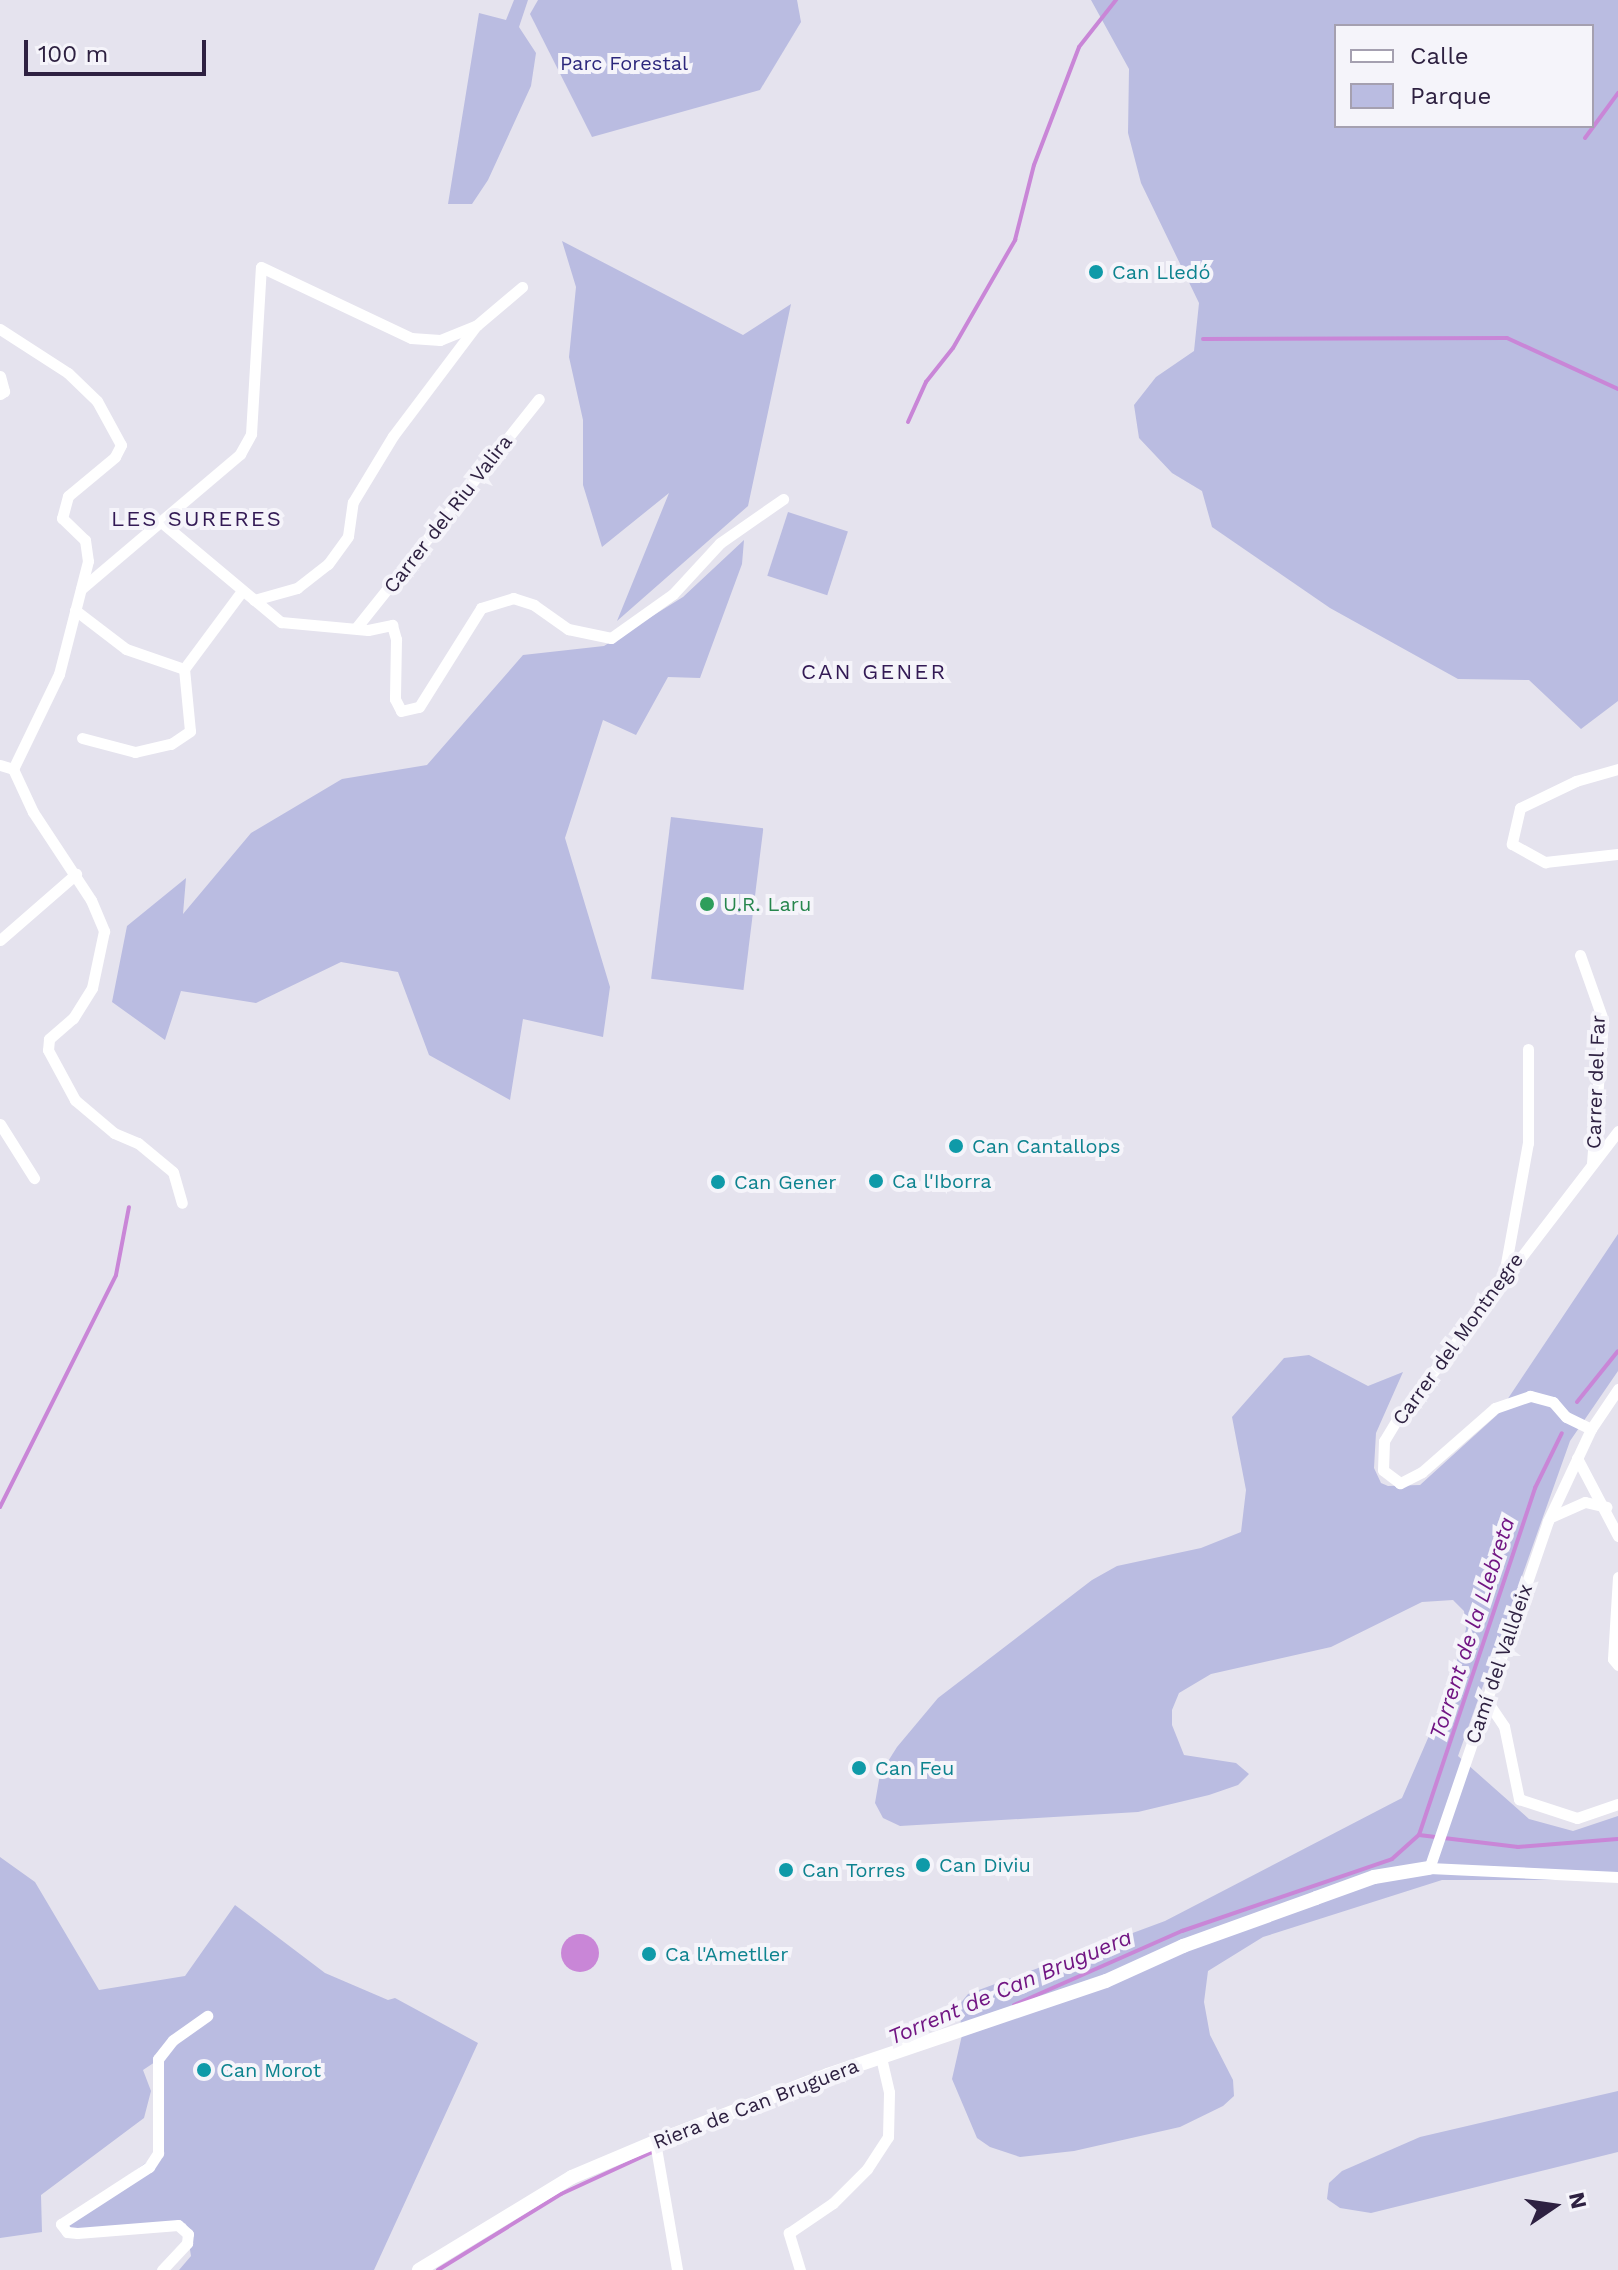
<!DOCTYPE html>
<html>
<head>
<meta charset="utf-8">
<style>
	body { margin:0 }
	#map { position:relative; width:1618px; height:2270px; overflow:hidden; background:#e5e3ee; font-family:"Work Sans",sans-serif }
	div>[style] { position:absolute }
	[style*='--x'] { left:calc(var(--x)*1px); top:calc(var(--y)*1px); width:calc(var(--w)*1px); rotate:calc(var(--a)*1deg) }
	.green>* { inset:0; background:#babce1; transform-origin:0 0 }
	.water>* { inset:0; background:#c986d7 }
	.round { border-radius:50% }
	.stream>* { height:4px; margin:-2px; padding:0 2px; transform-origin:2px; border-radius:2px; background:#c986d7 }
	.minor>* { height:11px; margin:-5.5px; padding:0 5.5px; transform-origin:5.5px; border-radius:5.5px; background:#fff }
	.tertiary>* { height:14px; margin:-7px; padding:0 7px; transform-origin:7px; border-radius:7px; background:#fff }
	.dots>* { width:22px; height:22px; translate:-50% -50%; box-sizing:border-box; border:4px solid #f5f4fa; border-radius:50% }
	span { translate:-50% -50%; white-space:nowrap; text-align:center; line-height:1.15; -webkit-text-stroke:8px #f5f4fa; paint-order:stroke }
	.park-label { font-size:20px; color:#2c277c }
	.culture-label { font-size:20px; color:#0d838f }
	.left { translate:0 -50%; text-align:left }
	.street-label { font-size:20px; color:#2e2141 }
	.leisure-label { font-size:20px; color:#27864d }
	.neighbourhood-label { font-size:22px; color:#331a55; letter-spacing:2px }
	.water-label { font-size:22px; color:#711583; font-style:italic }
	.legend { position:absolute; left:1334px; top:24px; width:260px; height:104px; box-sizing:border-box; background:#f5f4fa; border:2px solid #a5a0b0; margin:0; padding:10px 14px; list-style:none; font-size:24px; color:#2e2141 }
	.legend li { display:flex; align-items:center; gap:16px; height:40px }
	.legend b { width:40px; border:2px solid #a5a0b0 }
	.north { position:absolute; left:1514px; top:2166px; width:80px; height:80px; -webkit-text-stroke:6px #f5f4fa; paint-order:stroke; rotate:77deg; font-size:22px; font-weight:700; line-height:32px; text-align:center; color:#2e2141 }
	.north::after { content:''; display:block; margin:auto; width:28px; height:36px; background:#2e2141; clip-path:polygon(50% 0,100% 100%,50% 72%,0 100%) }
	.scale { position:absolute; left:24px; top:40px; width:182px; height:36px; box-sizing:border-box; border:4px solid #2e2141; border-top:0; padding-left:10px; font-size:24px; line-height:28px; white-space:nowrap; color:#2e2141; -webkit-text-stroke:6px #f5f4fa; paint-order:stroke }
</style>
</head>
<body>
<div id="map">
	<div class="green">
		<i style="clip-path:polygon(514px 0,528px 0,519px 27px,536px 53px,531px 86px,488px 180px,472px 204px,448px 204px,479px 13px,506px 20px)"></i>
		<i style="clip-path:polygon(538px 0,797px 0,801px 22px,760px 90px,592px 137px,530px 14px)"></i>
		<i style="clip-path:polygon(evenodd,1091px 0,1618px 0,1618px 701px,1581px 729px,1529px 680px,1458px 679px,1330px 608px,1212px 527px,1202px 491px,1172px 473px,1139px 438px,1134px 405px,1156px 377px,1194px 351px,1199px 303px,1141px 183px,1128px 133px,1129px 69px,1091px 0,1336px 26px,1592px 26px,1592px 126px,1336px 126px,1336px 26px)"></i>
		<i style="clip-path:polygon(562px 241px,743px 335px,791px 304px,748px 506px,617px 621px,669px 493px,602px 547px,583px 485px,583px 420px,569px 357px,576px 287px)"></i>
		<i style="left:788px;top:512px;width:63px;height:67px;rotate:18deg"></i>
		<i style="clip-path:polygon(744px 540px,742px 564px,700px 678px,668px 677px,636px 735px,603px 720px,565px 838px,610px 987px,603px 1037px,523px 1019px,510px 1100px,429px 1055px,398px 972px,341px 962px,256px 1003px,181px 991px,165px 1040px,112px 1002px,127px 926px,186px 878px,183px 914px,251px 833px,342px 779px,427px 765px,523px 655px,604px 646px,683px 597px)"></i>
		<i style="left:671px;top:817px;width:93px;height:163px;rotate:7deg"></i>
		<i style="clip-path:polygon(1618px 1234px,1618px 1371px,1570px 1441px,1458px 1756px,1529px 1819px,1573px 1831px,1618px 1816px,1618px 1875px,1600px 1880px,1442px 1880px,1263px 1937px,1208px 1971px,1204px 2002px,1210px 2035px,1233px 2080px,1234px 2096px,1223px 2106px,1180px 2127px,1074px 2151px,1020px 2157px,990px 2147px,977px 2138px,952px 2079px,962px 2035px,959px 2005px,968px 1994px,1165px 1921px,1402px 1798px,1448px 1692px,1466px 1629px,1464px 1611px,1453px 1600px,1422px 1602px,1331px 1647px,1211px 1674px,1179px 1693px,1172px 1710px,1172px 1725px,1184px 1755px,1236px 1763px,1249px 1774px,1238px 1785px,1209px 1795px,1138px 1812px,900px 1826px,883px 1818px,875px 1803px,880px 1774px,897px 1747px,938px 1698px,1092px 1580px,1117px 1566px,1201px 1548px,1241px 1532px,1246px 1490px,1232px 1417px,1284px 1358px,1309px 1355px,1368px 1386px,1403px 1372px,1376px 1433px,1374px 1468px,1381px 1483px,1388px 1486px,1420px 1485px,1497px 1415px)"></i>
		<i style="clip-path:polygon(0 1857px,35px 1882px,99px 1990px,185px 1976px,235px 1905px,325px 1973px,388px 2000px,395px 1998px,478px 2043px,374px 2270px,179px 2270px,191px 2256px,186px 2224px,180px 2221px,67px 2232px,61px 2224px,161px 2152px,158px 2060px,143px 2070px,151px 2091px,144px 2118px,41px 2195px,42px 2232px,0 2238px)"></i>
		<i style="clip-path:polygon(1618px 2091px,1618px 2152px,1371px 2213px,1340px 2208px,1327px 2199px,1329px 2183px,1342px 2171px,1420px 2137px)"></i>
	</div>
	<div class="water">
		<i class="round" style="left:561px;top:1934px;width:38px;height:38px"></i>
	</div>
	<div class="stream">
		<i style="--x:1585;--y:138;--w:56;--a:-53.7"></i>
		<i style="--x:1203;--y:339;--w:304;--a:-0.2"></i>
		<i style="--x:1507;--y:338;--w:122;--a:24.7"></i>
		<i style="--x:908;--y:422;--w:44;--a:-65.8"></i>
		<i style="--x:926;--y:382;--w:43;--a:-51.5"></i>
		<i style="--x:953;--y:348;--w:125;--a:-60.1"></i>
		<i style="--x:1015;--y:240;--w:77;--a:-75.8"></i>
		<i style="--x:1034;--y:165;--w:126;--a:-69.1"></i>
		<i style="--x:1079;--y:47;--w:60;--a:-51.8"></i>
		<i style="--x:1577;--y:1402;--w:65;--a:-51.2"></i>
		<i style="--x:0;--y:1507;--w:259;--a:-63.4"></i>
		<i style="--x:116;--y:1275;--w:69;--a:-79.2"></i>
		<i style="--x:1419;--y:1835;--w:366;--a:-71.5"></i>
		<i style="--x:1535;--y:1488;--w:61;--a:-63.9"></i>
		<i style="--x:1014;--y:2005;--w:184;--a:-23.8"></i>
		<i style="--x:1182;--y:1931;--w:222;--a:-18.9"></i>
		<i style="--x:1392;--y:1859;--w:36;--a:-42"></i>
		<i style="--x:1419;--y:1835;--w:100;--a:6.9"></i>
		<i style="--x:1518;--y:1847;--w:100;--a:-4.6"></i>
		<i style="--x:438;--y:2270;--w:145;--a:-31.7"></i>
		<i style="--x:561;--y:2194;--w:122;--a:-24.7"></i>
	</div>
	<div class="minor">
		<i style="--x:0;--y:329;--w:81;--a:32.9"></i>
		<i style="--x:68;--y:373;--w:40;--a:44"></i>
		<i style="--x:97;--y:401;--w:50;--a:61.4"></i>
		<i style="--x:121;--y:445;--w:13;--a:117"></i>
		<i style="--x:115;--y:457;--w:61;--a:140.3"></i>
		<i style="--x:68;--y:496;--w:23;--a:105"></i>
		<i style="--x:62;--y:518;--w:32;--a:44"></i>
		<i style="--x:85;--y:540;--w:21;--a:82"></i>
		<i style="--x:88;--y:561;--w:117;--a:104.4"></i>
		<i style="--x:59;--y:674;--w:106;--a:115.8"></i>
		<i style="--x:0;--y:376;--w:16;--a:75"></i>
		<i style="--x:4;--y:391;--w:5;--a:143"></i>
		<i style="--x:160;--y:521;--w:158;--a:39.9"></i>
		<i style="--x:281;--y:622;--w:87;--a:5.3"></i>
		<i style="--x:368;--y:630;--w:25;--a:-12"></i>
		<i style="--x:392;--y:625;--w:15;--a:74"></i>
		<i style="--x:396;--y:639;--w:60;--a:91"></i>
		<i style="--x:395;--y:699;--w:13;--a:63"></i>
		<i style="--x:401;--y:711;--w:18;--a:-13"></i>
		<i style="--x:419;--y:707;--w:117;--a:-57.9"></i>
		<i style="--x:481;--y:608;--w:34;--a:-17"></i>
		<i style="--x:513;--y:598;--w:22;--a:18"></i>
		<i style="--x:534;--y:605;--w:42;--a:35.2"></i>
		<i style="--x:568;--y:629;--w:44;--a:11.8"></i>
		<i style="--x:611;--y:638;--w:76;--a:-35.4"></i>
		<i style="--x:673;--y:594;--w:69;--a:-47.3"></i>
		<i style="--x:720;--y:543;--w:77;--a:-34.9"></i>
		<i style="--x:81;--y:589;--w:209;--a:-40.3"></i>
		<i style="--x:240;--y:454;--w:23;--a:-61"></i>
		<i style="--x:251;--y:434;--w:167;--a:-86.6"></i>
		<i style="--x:261;--y:267;--w:166;--a:25.3"></i>
		<i style="--x:411;--y:338;--w:29;--a:4"></i>
		<i style="--x:440;--y:340;--w:40;--a:-22"></i>
		<i style="--x:477;--y:325;--w:59;--a:-40.2"></i>
		<i style="--x:254;--y:600;--w:45;--a:-15.6"></i>
		<i style="--x:297;--y:588;--w:39;--a:-38"></i>
		<i style="--x:328;--y:564;--w:34;--a:-54"></i>
		<i style="--x:348;--y:536;--w:34;--a:-82"></i>
		<i style="--x:353;--y:502;--w:77;--a:-58.8"></i>
		<i style="--x:393;--y:436;--w:138;--a:-53"></i>
		<i style="--x:75;--y:610;--w:64;--a:37.4"></i>
		<i style="--x:126;--y:649;--w:61;--a:19"></i>
		<i style="--x:356;--y:628;--w:293;--a:-51.4"></i>
		<i style="--x:82;--y:738;--w:55;--a:14.8"></i>
		<i style="--x:135;--y:752;--w:37;--a:-13"></i>
		<i style="--x:171;--y:744;--w:23;--a:-34"></i>
		<i style="--x:190;--y:731;--w:62;--a:-95.5"></i>
		<i style="--x:184;--y:669;--w:97;--a:-53.4"></i>
		<i style="--x:0;--y:765;--w:14;--a:17"></i>
		<i style="--x:13;--y:769;--w:47;--a:65.1"></i>
		<i style="--x:33;--y:812;--w:105;--a:56.6"></i>
		<i style="--x:91;--y:900;--w:34;--a:67"></i>
		<i style="--x:104;--y:931;--w:58;--a:101.9"></i>
		<i style="--x:92;--y:988;--w:36;--a:122"></i>
		<i style="--x:73;--y:1018;--w:32;--a:139"></i>
		<i style="--x:49;--y:1039;--w:11;--a:95"></i>
		<i style="--x:48;--y:1050;--w:57;--a:61.6"></i>
		<i style="--x:75;--y:1100;--w:51;--a:40.2"></i>
		<i style="--x:114;--y:1133;--w:26;--a:23"></i>
		<i style="--x:138;--y:1143;--w:45;--a:39.6"></i>
		<i style="--x:173;--y:1172;--w:32;--a:74"></i>
		<i style="--x:1618;--y:769;--w:44;--a:164.1"></i>
		<i style="--x:1576;--y:781;--w:62;--a:154.3"></i>
		<i style="--x:1520;--y:808;--w:37;--a:103"></i>
		<i style="--x:1512;--y:844;--w:38;--a:29"></i>
		<i style="--x:1545;--y:862;--w:73;--a:-6.3"></i>
		<i style="--x:0;--y:940;--w:101;--a:-41"></i>
		<i style="--x:1580;--y:955;--w:69;--a:70.5"></i>
		<i style="--x:1603;--y:1020;--w:144;--a:94.4"></i>
		<i style="--x:0;--y:1124;--w:64;--a:57.8"></i>
		<i style="--x:1505;--y:1269;--w:128;--a:-79.7"></i>
		<i style="--x:1528;--y:1143;--w:94;--a:-90"></i>
		<i style="--x:1618;--y:1389;--w:48;--a:124"></i>
		<i style="--x:1591;--y:1429;--w:102;--a:115.1"></i>
		<i style="--x:1548;--y:1521;--w:367;--a:108.9"></i>
		<i style="--x:1429;--y:1868;--w:189;--a:2.7"></i>
		<i style="--x:1591;--y:1429;--w:28;--a:-154"></i>
		<i style="--x:1566;--y:1417;--w:20;--a:-131"></i>
		<i style="--x:1553;--y:1402;--w:24;--a:-165"></i>
		<i style="--x:1530;--y:1396;--w:37;--a:161"></i>
		<i style="--x:1495;--y:1408;--w:97;--a:138.8"></i>
		<i style="--x:1422;--y:1472;--w:25;--a:153"></i>
		<i style="--x:1400;--y:1483;--w:21;--a:-143"></i>
		<i style="--x:1383;--y:1470;--w:29;--a:-88"></i>
		<i style="--x:1384;--y:1441;--w:26;--a:-59"></i>
		<i style="--x:1397;--y:1419;--w:363;--a:-52.5"></i>
		<i style="--x:1577;--y:1458;--w:88;--a:62.3"></i>
		<i style="--x:1551;--y:1517;--w:37;--a:-24"></i>
		<i style="--x:1585;--y:1502;--w:22;--a:13"></i>
		<i style="--x:1618;--y:1577;--w:82;--a:93.5"></i>
		<i style="--x:1613;--y:1659;--w:8;--a:50"></i>
		<i style="--x:1487;--y:1701;--w:30;--a:56"></i>
		<i style="--x:1504;--y:1726;--w:75;--a:78.4"></i>
		<i style="--x:1519;--y:1799;--w:61;--a:18.1"></i>
		<i style="--x:1577;--y:1818;--w:43;--a:-18.9"></i>
		<i style="--x:655;--y:2142;--w:130;--a:80.2"></i>
		<i style="--x:162;--y:2270;--w:37;--a:-47"></i>
		<i style="--x:187;--y:2243;--w:9;--a:-84"></i>
		<i style="--x:188;--y:2234;--w:13;--a:-138"></i>
		<i style="--x:178;--y:2225;--w:101;--a:175.5"></i>
		<i style="--x:77;--y:2233;--w:10;--a:-174"></i>
		<i style="--x:67;--y:2232;--w:10;--a:-127"></i>
		<i style="--x:61;--y:2224;--w:105;--a:-32.9"></i>
		<i style="--x:149;--y:2167;--w:17;--a:-57"></i>
		<i style="--x:158;--y:2153;--w:94;--a:-90"></i>
		<i style="--x:158;--y:2059;--w:24;--a:-52"></i>
		<i style="--x:173;--y:2040;--w:42;--a:-35.2"></i>
		<i style="--x:800;--y:2270;--w:39;--a:-107"></i>
		<i style="--x:789;--y:2233;--w:53;--a:-34.3"></i>
		<i style="--x:833;--y:2203;--w:48;--a:-45"></i>
		<i style="--x:867;--y:2169;--w:38;--a:-57"></i>
		<i style="--x:888;--y:2137;--w:45;--a:-88.7"></i>
		<i style="--x:889;--y:2092;--w:36;--a:-103"></i>
	</div>
	<div class="tertiary">
		<i style="--x:419;--y:2270;--w:179;--a:-31.3"></i>
		<i style="--x:572;--y:2177;--w:90;--a:-22.9"></i>
		<i style="--x:655;--y:2142;--w:186;--a:-21.2"></i>
		<i style="--x:828;--y:2075;--w:293;--a:-18.7"></i>
		<i style="--x:1106;--y:1981;--w:85;--a:-24.4"></i>
		<i style="--x:1183;--y:1946;--w:141;--a:-19.8"></i>
		<i style="--x:1316;--y:1898;--w:62;--a:-19.9"></i>
		<i style="--x:1374;--y:1877;--w:56;--a:-9.3"></i>
	</div>
	<div class="dots">
		<i style="left:1096px;top:272px;background:#0f9aa8"></i>
		<i style="left:707px;top:904px;background:#2e9e5b"></i>
		<i style="left:956px;top:1146px;background:#0f9aa8"></i>
		<i style="left:876px;top:1181px;background:#0f9aa8"></i>
		<i style="left:718px;top:1182px;background:#0f9aa8"></i>
		<i style="left:859px;top:1768px;background:#0f9aa8"></i>
		<i style="left:923px;top:1865px;background:#0f9aa8"></i>
		<i style="left:786px;top:1870px;background:#0f9aa8"></i>
		<i style="left:649px;top:1954px;background:#0f9aa8"></i>
		<i style="left:204px;top:2070px;background:#0f9aa8"></i>
	</div>
	<div class="park-label">
		<span style="left:624px;top:63px">Parc Forestal</span>
	</div>
	<div class="culture-label">
		<span class="left" style="left:1112px;top:272px">Can Lledó</span>
		<span class="left" style="left:972px;top:1146px">Can Cantallops</span>
		<span class="left" style="left:892px;top:1181px">Ca l'Iborra</span>
		<span class="left" style="left:734px;top:1182px">Can Gener</span>
		<span class="left" style="left:875px;top:1768px">Can Feu</span>
		<span class="left" style="left:939px;top:1865px">Can Diviu</span>
		<span class="left" style="left:802px;top:1870px">Can Torres</span>
		<span class="left" style="left:665px;top:1954px">Ca l'Ametller</span>
		<span class="left" style="left:220px;top:2070px">Can Morot</span>
	</div>
	<div class="street-label">
		<span style="left:448px;top:514px;rotate:-52deg">Carrer del Riu Valira</span>
		<span style="left:1596px;top:1082px;rotate:-88deg">Carrer del Far</span>
		<span style="left:1458px;top:1339px;rotate:-54deg">Carrer del Montnegre</span>
		<span style="left:1499px;top:1664px;rotate:-71deg">Camí del Valldeix</span>
		<span style="left:756px;top:2104px;rotate:-21deg">Riera de Can Bruguera</span>
	</div>
	<div class="leisure-label">
		<span class="left" style="left:723px;top:904px">U.R. Laru</span>
	</div>
	<div class="neighbourhood-label">
		<span style="left:197px;top:519px">LES SURERES</span>
		<span style="left:874px;top:672px">CAN GENER</span>
	</div>
	<div class="water-label">
		<span style="left:1472px;top:1628px;rotate:-72deg">Torrent de la Llebreta</span>
		<span style="left:1010px;top:1987px;rotate:-23deg">Torrent de Can Bruguera</span>
	</div>
	<ul class="legend">
	<li><b style="height:10px;background:#fff"></b>Calle</li>
	<li><b style="height:22px;background:#babce1"></b>Parque</li>
	</ul>
	<div class="north">N</div>
	<div class="scale">100 m</div>
</div>
</body>
</html>
